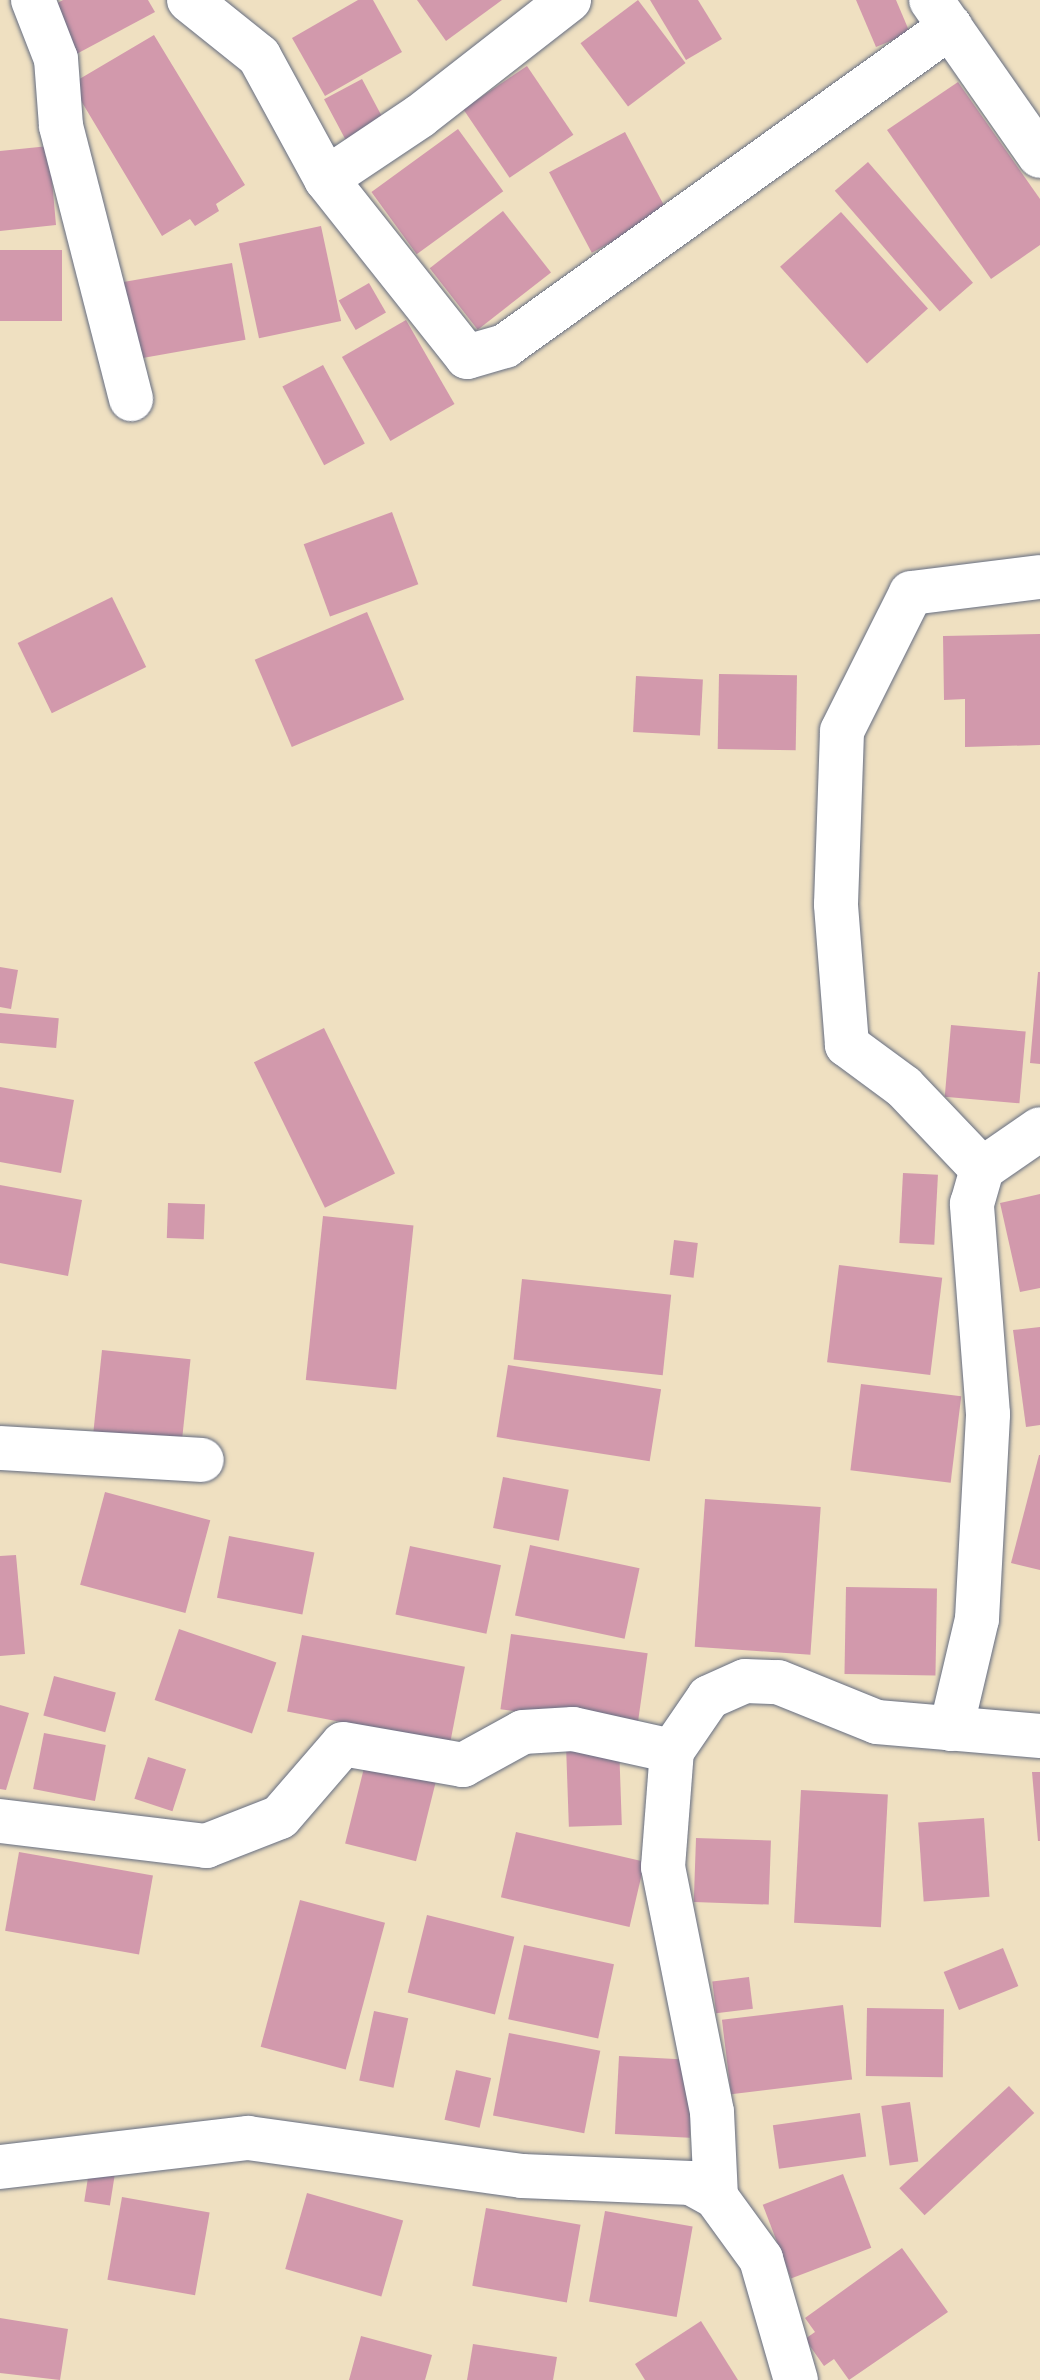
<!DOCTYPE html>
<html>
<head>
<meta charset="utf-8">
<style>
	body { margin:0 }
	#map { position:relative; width:1040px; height:2380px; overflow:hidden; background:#efe0c1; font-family:"EB Garamond",serif }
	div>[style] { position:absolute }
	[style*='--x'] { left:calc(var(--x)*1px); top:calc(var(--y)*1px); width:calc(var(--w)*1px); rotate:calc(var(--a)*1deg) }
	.building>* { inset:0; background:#d299ac; transform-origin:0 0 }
	.roads { filter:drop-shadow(0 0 2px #656d81) drop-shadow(0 0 2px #656d81) }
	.minor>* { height:44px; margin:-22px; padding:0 22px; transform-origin:22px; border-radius:22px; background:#fff }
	span { translate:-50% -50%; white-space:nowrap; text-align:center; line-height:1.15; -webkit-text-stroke:7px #fbf7ec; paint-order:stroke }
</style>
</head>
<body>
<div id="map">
	<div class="building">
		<i style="clip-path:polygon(63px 0,148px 0,155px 12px,69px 58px,43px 11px)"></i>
		<i style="clip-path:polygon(358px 0,373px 0,402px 52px,325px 96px,292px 38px)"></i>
		<i style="clip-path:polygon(417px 0,502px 0,446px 41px)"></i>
		<i style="left:638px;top:0;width:79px;height:72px;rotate:53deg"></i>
		<i style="clip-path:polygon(650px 0,698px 0,722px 39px,686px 60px)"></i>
		<i style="clip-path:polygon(856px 0,896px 0,910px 33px,876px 47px)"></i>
		<i style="clip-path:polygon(154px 35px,245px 185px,216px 204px,219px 211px,195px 226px,190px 219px,162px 236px,71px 84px)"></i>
		<i style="left:527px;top:66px;width:83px;height:77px;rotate:56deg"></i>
		<i style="left:362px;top:79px;width:47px;height:43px;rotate:62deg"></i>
		<i style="clip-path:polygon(958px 82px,1040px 199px,1040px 245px,991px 279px,887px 130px)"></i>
		<i style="left:458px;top:129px;width:77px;height:107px;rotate:54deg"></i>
		<i style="left:625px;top:132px;width:91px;height:86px;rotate:62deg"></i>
		<i style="clip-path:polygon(49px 146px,56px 225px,0 231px,0 151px)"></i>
		<i style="left:868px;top:162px;width:160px;height:44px;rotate:49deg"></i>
		<i style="left:503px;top:211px;width:78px;height:93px;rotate:52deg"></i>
		<i style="left:841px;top:212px;width:130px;height:82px;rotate:48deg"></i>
		<i style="left:321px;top:226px;width:97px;height:84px;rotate:78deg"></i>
		<i style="left:0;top:250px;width:62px;height:71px"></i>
		<i style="left:232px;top:263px;width:78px;height:113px;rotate:80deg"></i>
		<i style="left:369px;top:283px;width:34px;height:35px;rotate:60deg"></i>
		<i style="left:406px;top:320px;width:97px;height:74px;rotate:60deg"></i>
		<i style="left:323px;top:365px;width:89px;height:46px;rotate:62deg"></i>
		<i style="left:392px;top:512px;width:77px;height:94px;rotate:70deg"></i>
		<i style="left:112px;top:597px;width:78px;height:105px;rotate:64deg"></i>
		<i style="left:367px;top:612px;width:95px;height:122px;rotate:67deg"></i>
		<i style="clip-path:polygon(1040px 634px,1040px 745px,965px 747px,965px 699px,944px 700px,943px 636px)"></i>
		<i style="left:719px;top:674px;width:78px;height:75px;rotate:1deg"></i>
		<i style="left:636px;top:676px;width:67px;height:56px;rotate:3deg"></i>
		<i style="clip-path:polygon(0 967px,18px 970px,11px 1009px,0 1007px)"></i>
		<i style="clip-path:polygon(1038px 972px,1040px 972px,1040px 1064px,1030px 1063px)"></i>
		<i style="left:0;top:1013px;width:59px;height:30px;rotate:5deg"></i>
		<i style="left:951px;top:1025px;width:75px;height:72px;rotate:5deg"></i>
		<i style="left:324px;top:1028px;width:162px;height:78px;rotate:64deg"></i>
		<i style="clip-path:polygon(0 1087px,74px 1100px,61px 1173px,0 1162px)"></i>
		<i style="left:903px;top:1173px;width:35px;height:70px;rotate:3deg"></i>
		<i style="clip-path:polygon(0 1185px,82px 1200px,68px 1276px,0 1263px)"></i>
		<i style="clip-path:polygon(1040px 1194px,1040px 1288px,1020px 1292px,1000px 1203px)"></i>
		<i style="left:168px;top:1203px;width:37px;height:35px;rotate:2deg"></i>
		<i style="left:323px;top:1216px;width:91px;height:165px;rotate:6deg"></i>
		<i style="left:674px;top:1240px;width:24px;height:35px;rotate:7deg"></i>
		<i style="left:839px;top:1265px;width:104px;height:98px;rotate:7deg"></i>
		<i style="left:522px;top:1279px;width:150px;height:81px;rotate:6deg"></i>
		<i style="clip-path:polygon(1040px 1327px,1040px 1425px,1026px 1427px,1013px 1330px)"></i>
		<i style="left:102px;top:1350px;width:89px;height:83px;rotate:6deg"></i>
		<i style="left:508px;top:1365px;width:155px;height:73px;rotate:9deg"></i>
		<i style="left:861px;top:1384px;width:101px;height:87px;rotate:7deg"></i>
		<i style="clip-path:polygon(1039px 1455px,1040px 1455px,1040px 1570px,1011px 1563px)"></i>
		<i style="left:503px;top:1477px;width:67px;height:52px;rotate:11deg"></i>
		<i style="left:105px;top:1492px;width:109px;height:96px;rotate:15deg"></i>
		<i style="left:705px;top:1499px;width:116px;height:148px;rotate:4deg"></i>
		<i style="left:229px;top:1536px;width:87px;height:63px;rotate:11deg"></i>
		<i style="left:530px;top:1545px;width:112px;height:72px;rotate:12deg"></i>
		<i style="left:410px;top:1546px;width:93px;height:70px;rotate:12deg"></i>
		<i style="clip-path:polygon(16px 1555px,25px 1654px,0 1656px,0 1556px)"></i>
		<i style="left:846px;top:1587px;width:91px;height:87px;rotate:1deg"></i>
		<i style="left:179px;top:1629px;width:103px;height:75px;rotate:19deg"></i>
		<i style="left:511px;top:1634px;width:138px;height:76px;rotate:8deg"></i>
		<i style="left:302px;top:1635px;width:166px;height:78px;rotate:11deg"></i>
		<i style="left:54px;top:1676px;width:64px;height:41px;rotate:15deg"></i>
		<i style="clip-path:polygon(0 1705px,29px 1713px,6px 1790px,0 1789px)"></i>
		<i style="left:44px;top:1733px;width:63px;height:57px;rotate:11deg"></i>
		<i style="left:619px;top:1744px;width:81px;height:53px;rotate:88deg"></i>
		<i style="left:148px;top:1757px;width:40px;height:44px;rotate:18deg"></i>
		<i style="left:365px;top:1764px;width:73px;height:82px;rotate:14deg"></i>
		<i style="clip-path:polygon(1032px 1772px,1040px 1772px,1040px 1841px,1038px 1841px)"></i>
		<i style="left:801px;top:1790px;width:87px;height:133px;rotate:3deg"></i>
		<i style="left:984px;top:1818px;width:79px;height:66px;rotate:86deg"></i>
		<i style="left:516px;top:1832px;width:132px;height:67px;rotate:13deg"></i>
		<i style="left:696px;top:1838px;width:75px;height:64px;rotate:2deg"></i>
		<i style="left:19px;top:1852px;width:136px;height:80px;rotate:10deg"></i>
		<i style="left:300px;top:1900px;width:88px;height:152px;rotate:15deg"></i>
		<i style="left:427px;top:1915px;width:90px;height:80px;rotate:14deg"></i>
		<i style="left:524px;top:1945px;width:92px;height:76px;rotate:12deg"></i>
		<i style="left:1003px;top:1948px;width:41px;height:64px;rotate:68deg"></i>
		<i style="left:749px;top:1977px;width:32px;height:37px;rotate:83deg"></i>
		<i style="left:843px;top:2005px;width:75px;height:122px;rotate:83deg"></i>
		<i style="left:867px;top:2008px;width:77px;height:68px;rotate:1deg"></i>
		<i style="left:374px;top:2011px;width:35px;height:71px;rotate:12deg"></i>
		<i style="left:509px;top:2033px;width:93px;height:84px;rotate:11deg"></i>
		<i style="left:619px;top:2056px;width:75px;height:78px;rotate:3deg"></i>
		<i style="left:456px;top:2070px;width:36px;height:51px;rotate:13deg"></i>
		<i style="left:1009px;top:2086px;width:37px;height:150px;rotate:47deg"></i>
		<i style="left:910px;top:2102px;width:60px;height:29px;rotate:82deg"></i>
		<i style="left:860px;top:2113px;width:44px;height:88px;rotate:82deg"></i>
		<i style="left:90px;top:2165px;width:26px;height:37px;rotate:9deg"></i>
		<i style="left:843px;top:2174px;width:79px;height:86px;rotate:69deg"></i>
		<i style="left:307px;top:2193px;width:100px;height:79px;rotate:16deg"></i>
		<i style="left:122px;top:2197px;width:89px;height:84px;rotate:10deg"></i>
		<i style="left:486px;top:2208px;width:96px;height:79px;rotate:10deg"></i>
		<i style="left:605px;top:2211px;width:89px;height:92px;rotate:10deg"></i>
		<i style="clip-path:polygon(902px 2248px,948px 2312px,849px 2380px,834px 2359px,824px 2366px,805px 2339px,815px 2332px,805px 2318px)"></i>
		<i style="clip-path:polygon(0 2318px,68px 2329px,60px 2380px,0 2373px)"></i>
		<i style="clip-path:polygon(701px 2321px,738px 2380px,645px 2380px,635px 2364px)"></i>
		<i style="clip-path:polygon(361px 2336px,432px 2355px,425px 2380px,349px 2380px)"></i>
		<i style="clip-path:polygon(473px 2344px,557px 2357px,553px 2380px,467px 2380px)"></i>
	</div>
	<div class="roads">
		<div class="minor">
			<i style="--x:33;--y:0;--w:63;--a:68.7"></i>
			<i style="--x:56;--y:59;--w:67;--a:85.7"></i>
			<i style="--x:61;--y:126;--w:282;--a:75.6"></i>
			<i style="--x:189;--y:0;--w:90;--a:38.7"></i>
			<i style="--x:259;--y:56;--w:140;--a:61.4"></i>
			<i style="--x:326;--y:179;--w:113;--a:-33.8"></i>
			<i style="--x:420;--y:116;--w:189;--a:-37.9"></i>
			<i style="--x:931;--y:0;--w:190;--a:55.1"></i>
			<i style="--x:326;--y:179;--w:227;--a:51.6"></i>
			<i style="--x:467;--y:357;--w:40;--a:-16"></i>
			<i style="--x:505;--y:346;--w:548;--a:-35.63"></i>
			<i style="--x:982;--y:1169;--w:113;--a:-133.6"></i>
			<i style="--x:904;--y:1087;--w:71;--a:-143.6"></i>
			<i style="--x:847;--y:1045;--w:141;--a:-94.5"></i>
			<i style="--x:836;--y:904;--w:173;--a:-88"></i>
			<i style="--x:842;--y:731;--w:154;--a:-63.4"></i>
			<i style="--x:911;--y:593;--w:130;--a:-7.1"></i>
			<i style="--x:0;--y:1448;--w:202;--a:3.4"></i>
			<i style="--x:951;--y:1729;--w:113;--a:-76.7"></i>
			<i style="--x:977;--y:1619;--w:205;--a:-86.9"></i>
			<i style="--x:988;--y:1414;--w:211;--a:-94.4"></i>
			<i style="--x:972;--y:1204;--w:36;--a:-74"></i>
			<i style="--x:982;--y:1169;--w:70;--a:-34.6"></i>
			<i style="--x:0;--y:1821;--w:208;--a:6.9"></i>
			<i style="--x:206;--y:1846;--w:79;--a:-21.4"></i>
			<i style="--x:280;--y:1817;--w:96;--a:-49.2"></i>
			<i style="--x:343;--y:1744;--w:122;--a:9.9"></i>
			<i style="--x:463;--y:1765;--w:68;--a:-28.8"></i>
			<i style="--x:523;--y:1732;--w:50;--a:-3.4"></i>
			<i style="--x:573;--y:1729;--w:101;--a:12.5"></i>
			<i style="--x:0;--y:2167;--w:250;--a:-6.7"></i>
			<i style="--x:248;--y:2138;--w:277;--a:7.9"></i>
			<i style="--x:522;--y:2176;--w:169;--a:2.4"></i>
			<i style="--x:691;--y:2183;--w:29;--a:29"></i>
			<i style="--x:716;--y:2197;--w:77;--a:54"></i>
			<i style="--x:761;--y:2259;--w:126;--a:73.9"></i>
			<i style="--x:716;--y:2197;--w:85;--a:-92.7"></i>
			<i style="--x:712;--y:2112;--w:250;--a:-101.3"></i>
			<i style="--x:663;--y:1867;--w:116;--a:-85.6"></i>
			<i style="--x:672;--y:1751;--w:65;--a:-55.6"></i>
			<i style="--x:709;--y:1697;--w:39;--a:-24"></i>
			<i style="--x:745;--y:1681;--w:33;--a:2"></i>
			<i style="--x:778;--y:1682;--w:107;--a:22"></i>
			<i style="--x:877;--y:1722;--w:164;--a:4.9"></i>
		</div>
	</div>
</div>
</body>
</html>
